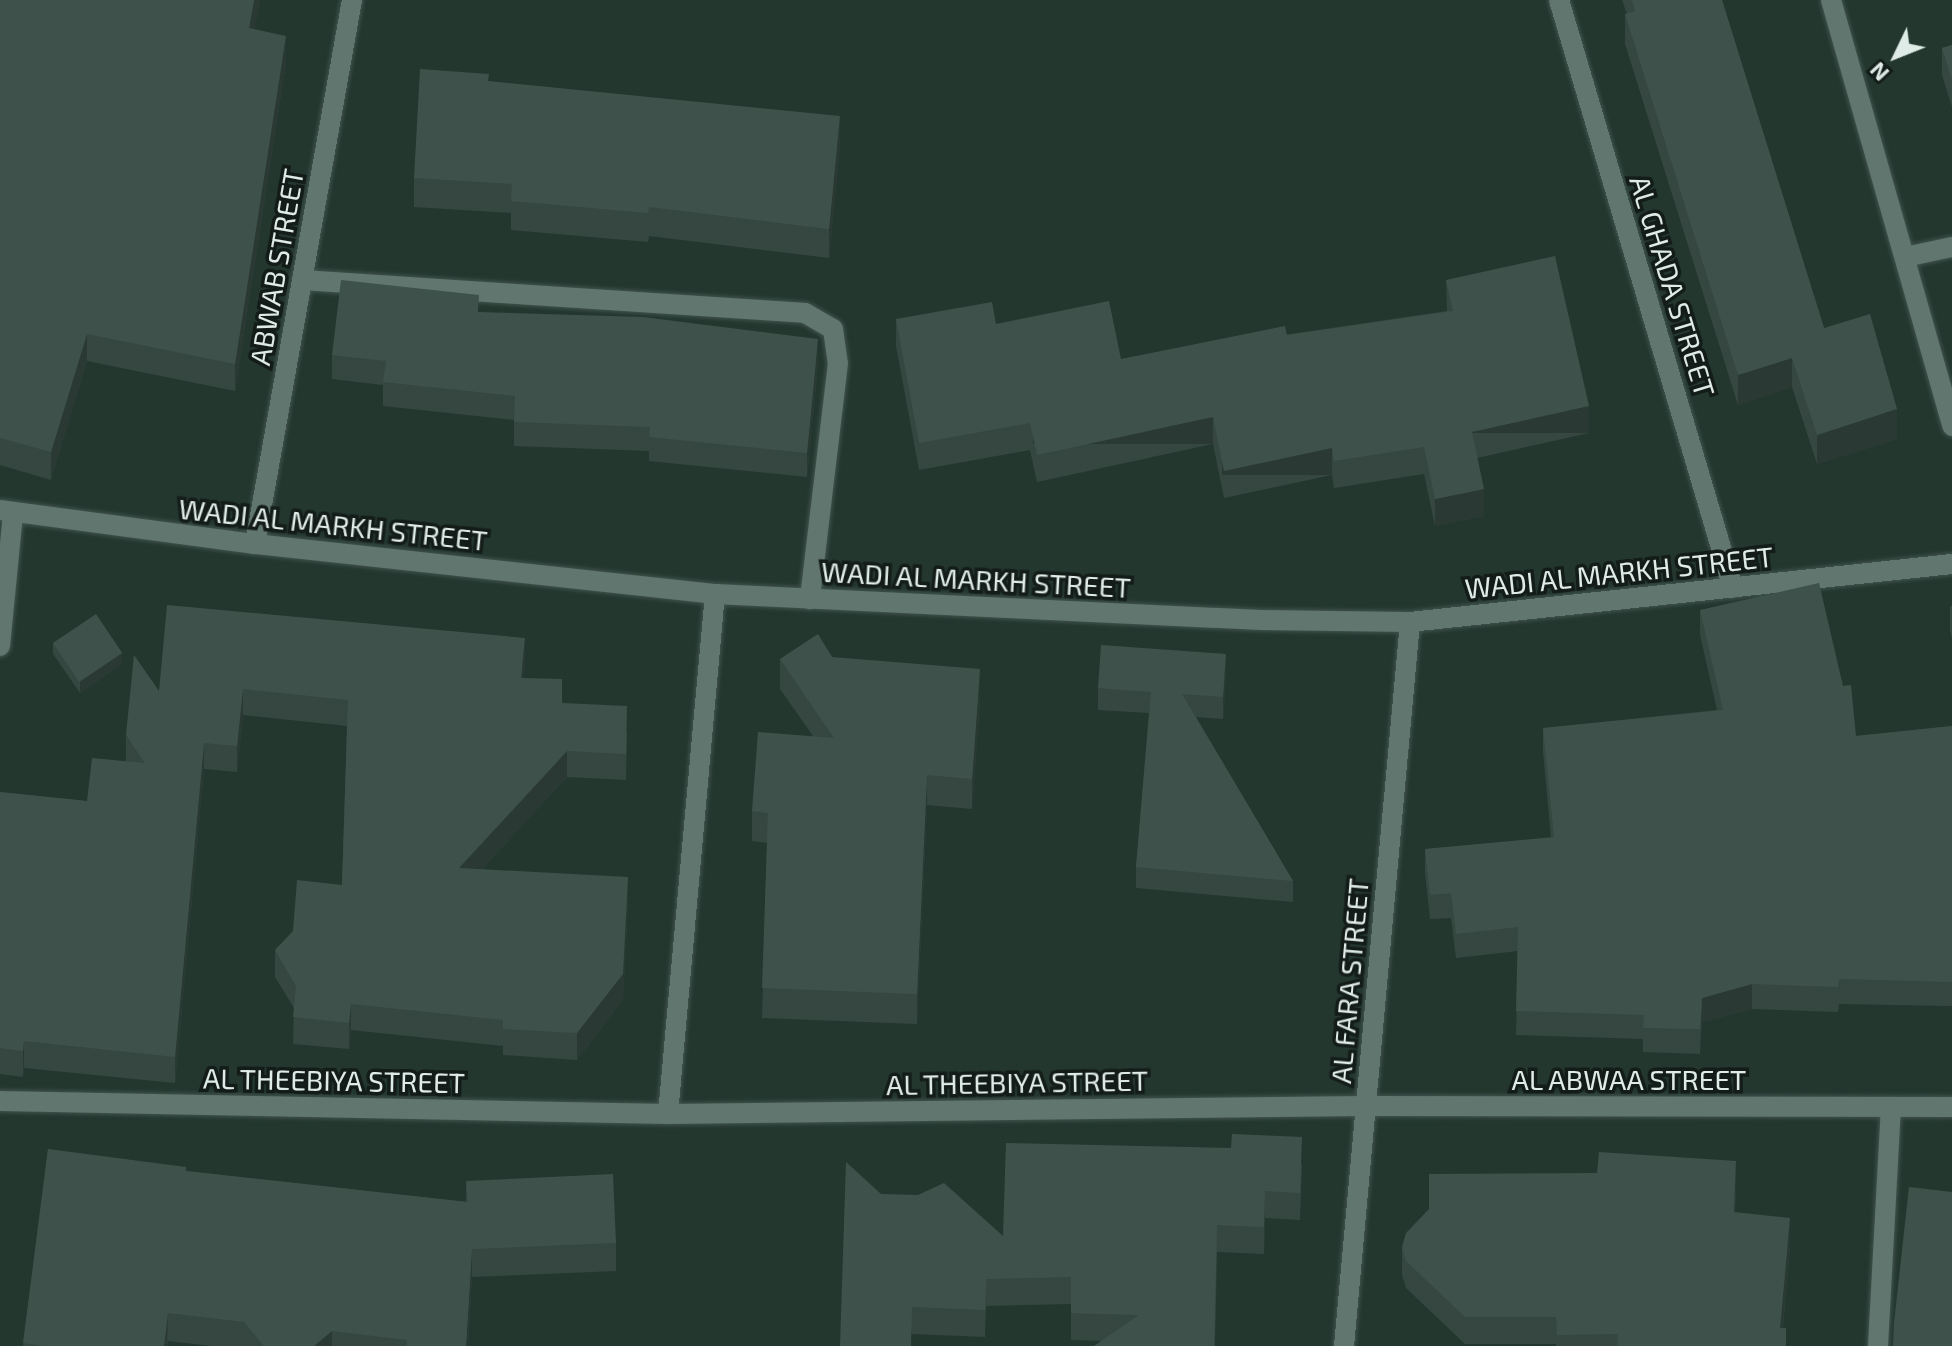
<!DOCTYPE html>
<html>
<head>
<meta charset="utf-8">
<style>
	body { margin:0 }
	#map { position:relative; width:1952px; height:1346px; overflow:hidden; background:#23372f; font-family:"Exo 2",sans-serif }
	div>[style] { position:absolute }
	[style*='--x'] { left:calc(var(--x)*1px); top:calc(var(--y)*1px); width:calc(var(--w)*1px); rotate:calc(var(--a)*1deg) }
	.roads { filter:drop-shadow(0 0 2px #42534e) drop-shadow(0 0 2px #42534e) }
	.street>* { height:20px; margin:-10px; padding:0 10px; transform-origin:10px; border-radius:10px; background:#61766e }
	.wall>* { inset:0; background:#354740 }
	.shaded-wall>* { inset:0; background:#2b3934; transform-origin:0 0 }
	.building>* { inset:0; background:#3e524b; transform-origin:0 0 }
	span { translate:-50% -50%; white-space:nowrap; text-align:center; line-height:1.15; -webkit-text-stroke:7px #131c19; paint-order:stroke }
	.street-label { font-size:28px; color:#dfebe6 }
	.north { position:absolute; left:1856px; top:16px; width:80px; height:80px; -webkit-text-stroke:6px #131c19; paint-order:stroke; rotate:227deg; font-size:22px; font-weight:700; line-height:32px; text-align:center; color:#dfebe6 }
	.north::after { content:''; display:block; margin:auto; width:28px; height:36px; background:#dfebe6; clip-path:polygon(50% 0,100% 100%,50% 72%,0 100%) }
</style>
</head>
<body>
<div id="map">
	<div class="roads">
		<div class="street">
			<i style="--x:1559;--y:0;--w:613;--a:73.52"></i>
			<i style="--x:1831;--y:0;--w:443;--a:74.1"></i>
			<i style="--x:1905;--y:257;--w:48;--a:-12"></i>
			<i style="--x:302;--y:280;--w:504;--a:3.75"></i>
			<i style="--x:805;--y:313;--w:32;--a:30"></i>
			<i style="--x:833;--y:329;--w:34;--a:82"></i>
			<i style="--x:838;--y:363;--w:238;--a:96.8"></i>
			<i style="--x:0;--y:510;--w:257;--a:7.6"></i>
			<i style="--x:255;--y:544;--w:463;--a:6.2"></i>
			<i style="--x:715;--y:594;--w:547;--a:2.73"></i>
			<i style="--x:1261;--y:620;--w:149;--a:0.8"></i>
			<i style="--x:1410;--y:622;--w:545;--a:-6.11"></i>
			<i style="--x:255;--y:544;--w:553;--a:-79.89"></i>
			<i style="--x:0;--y:646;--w:133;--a:-84.4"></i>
			<i style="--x:0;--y:1101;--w:668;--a:1.11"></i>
			<i style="--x:668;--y:1114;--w:698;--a:-0.66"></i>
			<i style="--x:1366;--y:1106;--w:586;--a:0.1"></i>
			<i style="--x:668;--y:1114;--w:522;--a:-84.84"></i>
			<i style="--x:1344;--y:1346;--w:727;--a:-84.79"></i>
			<i style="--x:1878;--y:1346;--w:239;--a:-86.9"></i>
		</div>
	</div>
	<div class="wall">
		<i style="clip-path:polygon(0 0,260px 0,254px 29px,286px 63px,235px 391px,87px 361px,51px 480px,0 465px)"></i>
		<i style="clip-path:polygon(1622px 0,1722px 0,1824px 328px,1897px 439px,1817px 464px,1792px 387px,1738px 405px,1625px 44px,1625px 14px,1627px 14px)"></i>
		<i style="clip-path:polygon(1952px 45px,1952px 107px,1942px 75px,1942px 48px)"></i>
		<i style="clip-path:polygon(489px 81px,840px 145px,829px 258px,649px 236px,648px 242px,511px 230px,511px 213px,414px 207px,414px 178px)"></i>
		<i style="clip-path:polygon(1446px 280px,1589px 433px,1477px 458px,1484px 516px,1435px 526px,1424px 474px,1334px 488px,1332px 475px,1224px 498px,1213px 444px,1037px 482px,1030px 450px,919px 470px,896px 346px,896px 319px,996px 324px,1121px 359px,1447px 311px)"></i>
		<i style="clip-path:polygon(479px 312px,818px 363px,807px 477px,649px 461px,649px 451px,514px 446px,514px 420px,383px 406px,383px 385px,332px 379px,332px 355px)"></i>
		<i style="clip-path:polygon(1950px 606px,1952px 606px,1952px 639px,1950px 631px)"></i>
		<i style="clip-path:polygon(1700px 610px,1843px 686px,1856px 736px,1952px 726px,1952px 1006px,1839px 1004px,1838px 1012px,1752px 1009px,1702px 1022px,1700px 1054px,1643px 1052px,1643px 1039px,1516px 1035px,1518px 951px,1456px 958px,1451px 918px,1430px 919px,1425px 873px,1425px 849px,1551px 838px,1543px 752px,1543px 728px,1717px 710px,1700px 635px)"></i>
		<i style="clip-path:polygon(53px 643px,122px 664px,80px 693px,53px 654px)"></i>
		<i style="clip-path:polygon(832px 657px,980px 699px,972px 809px,927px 805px,917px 1024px,762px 1018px,767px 843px,752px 841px,752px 811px,813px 736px,780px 689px,780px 659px)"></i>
		<i style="clip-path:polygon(525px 664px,523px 678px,562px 703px,627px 733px,626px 780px,567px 777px,482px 869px,628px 903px,623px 1000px,577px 1060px,503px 1055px,503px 1046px,351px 1030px,349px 1049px,293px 1044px,294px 1008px,275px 977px,275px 950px,342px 885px,347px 726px,243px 715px,237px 772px,204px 769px,175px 1083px,24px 1068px,23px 1077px,0 1074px,0 792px,87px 801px,126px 761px,126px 735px,159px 691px)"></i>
		<i style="clip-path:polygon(1226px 676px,1223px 719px,1196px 717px,1293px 881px,1293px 902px,1136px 888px,1136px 867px,1149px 713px,1098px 710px,1098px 688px)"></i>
		<i style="clip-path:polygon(48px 1149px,186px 1171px,466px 1202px,466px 1181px,616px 1243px,616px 1271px,472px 1277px,468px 1346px,212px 1346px,168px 1341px,167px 1346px,23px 1346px)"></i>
		<i style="clip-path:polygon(1302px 1164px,1300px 1220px,1265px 1218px,1264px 1254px,1217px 1252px,1215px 1346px,1094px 1346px,1102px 1341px,1071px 1340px,1071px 1304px,986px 1306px,985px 1337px,912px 1334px,881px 1194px,1003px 1236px)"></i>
		<i style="clip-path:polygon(1736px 1188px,1735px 1212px,1790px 1245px,1783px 1328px,1786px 1346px,1556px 1346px,1556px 1344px,1465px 1344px,1406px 1288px,1402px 1275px,1402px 1247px)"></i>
	</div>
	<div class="shaded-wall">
		<i style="clip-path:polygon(254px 0,260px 0,249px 55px,249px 28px)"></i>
		<i style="clip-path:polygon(286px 36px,286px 63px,235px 391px,235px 364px)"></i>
		<i style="clip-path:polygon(840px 116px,840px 145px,829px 258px,829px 229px)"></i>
		<i style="clip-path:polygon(87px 334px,87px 361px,51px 480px,51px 452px)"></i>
		<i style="clip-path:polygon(818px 339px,818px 363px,807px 477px,807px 453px)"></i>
		<i style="clip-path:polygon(1792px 358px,1792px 387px,1738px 405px,1738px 375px)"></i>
		<i style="left:1589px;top:406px;width:27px;height:120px;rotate:90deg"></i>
		<i style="clip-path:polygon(1897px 409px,1897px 439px,1817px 464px,1817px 435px)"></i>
		<i style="left:1213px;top:417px;width:27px;height:180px;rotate:90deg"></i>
		<i style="left:1332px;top:448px;width:27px;height:110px;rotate:90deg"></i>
		<i style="clip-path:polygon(1484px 489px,1484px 516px,1435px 526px,1435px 499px)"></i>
		<i style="clip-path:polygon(525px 638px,525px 664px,521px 704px,521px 678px)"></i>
		<i style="clip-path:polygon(122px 653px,122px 664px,80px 693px,80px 681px)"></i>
		<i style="clip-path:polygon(1226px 654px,1226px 676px,1223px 719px,1223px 697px)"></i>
		<i style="clip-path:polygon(980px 669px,980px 699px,972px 809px,972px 779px)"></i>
		<i style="clip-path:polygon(243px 689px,243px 715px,237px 772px,237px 746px)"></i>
		<i style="clip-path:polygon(204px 743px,204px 769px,175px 1083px,175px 1057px)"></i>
		<i style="clip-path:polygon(567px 751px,567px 777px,459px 894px,459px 868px)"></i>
		<i style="clip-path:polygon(927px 775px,927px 805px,917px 1024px,917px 994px)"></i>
		<i style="clip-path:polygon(628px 877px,628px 903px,623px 1000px,577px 1060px,577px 1033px)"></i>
		<i style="clip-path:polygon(1752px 984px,1752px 1009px,1702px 1022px,1700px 1054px,1702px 998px)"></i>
		<i style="clip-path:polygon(351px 1004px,351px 1030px,349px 1049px,349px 1023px)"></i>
		<i style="clip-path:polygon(24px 1041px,24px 1068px,23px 1077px,23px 1051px)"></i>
		<i style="clip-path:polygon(1736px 1161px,1736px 1188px,1734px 1239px,1734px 1212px)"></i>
		<i style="clip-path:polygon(1265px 1191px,1265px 1218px,1264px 1254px,1264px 1227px)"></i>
		<i style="clip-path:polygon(1790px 1218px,1790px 1245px,1781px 1346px,1780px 1328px)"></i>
		<i style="clip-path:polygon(472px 1249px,472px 1277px,468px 1346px,466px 1346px)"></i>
		<i style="clip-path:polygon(168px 1313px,167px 1346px,164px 1346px)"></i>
		<i style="clip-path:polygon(332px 1331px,332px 1346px,314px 1346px)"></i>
	</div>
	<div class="building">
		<i style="clip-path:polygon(0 0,254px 0,249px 28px,286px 36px,235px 364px,87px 334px,51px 452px,0 438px)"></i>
		<i style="clip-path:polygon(1632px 0,1722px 0,1824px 328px,1870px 314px,1897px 409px,1817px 435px,1792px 358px,1738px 375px,1625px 14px,1635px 11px)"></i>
		<i style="clip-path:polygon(1952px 45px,1952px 80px,1942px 48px)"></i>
		<i style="clip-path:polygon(420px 69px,489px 74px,488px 81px,840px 116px,829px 229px,649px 207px,648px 213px,511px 201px,512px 184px,414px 178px)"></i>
		<i style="clip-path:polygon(1555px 256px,1589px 406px,1472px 432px,1484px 489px,1435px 499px,1424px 447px,1334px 461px,1332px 448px,1224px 471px,1213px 417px,1037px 455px,1030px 423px,919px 443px,896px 319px,992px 302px,996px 324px,1109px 301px,1121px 359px,1285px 326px,1287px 335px,1453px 311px,1446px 280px)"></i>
		<i style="clip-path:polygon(341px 280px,479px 295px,478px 312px,643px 317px,818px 339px,807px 453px,649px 437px,650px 427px,514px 422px,515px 396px,383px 382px,386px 361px,332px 355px)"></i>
		<i style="clip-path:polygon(1819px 583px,1843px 686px,1851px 685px,1856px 736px,1952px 726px,1952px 982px,1839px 979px,1838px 987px,1752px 984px,1702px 998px,1700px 1029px,1643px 1028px,1644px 1015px,1516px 1011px,1518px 927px,1456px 934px,1451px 893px,1430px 895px,1425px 849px,1554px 837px,1543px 728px,1723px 710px,1700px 610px)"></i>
		<i style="clip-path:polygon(167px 605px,525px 638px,521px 678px,562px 679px,562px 703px,627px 706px,626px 754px,567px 751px,459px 868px,628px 877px,623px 974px,577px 1033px,503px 1029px,503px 1020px,351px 1004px,349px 1023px,293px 1017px,296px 986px,275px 950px,293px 931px,297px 880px,342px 885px,348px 700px,243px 689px,237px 746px,204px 743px,175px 1057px,24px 1041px,23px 1051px,0 1048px,0 792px,87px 801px,92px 758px,145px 763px,126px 735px,134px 655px,159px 691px)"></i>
		<i style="left:96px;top:614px;width:47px;height:52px;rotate:56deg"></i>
		<i style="clip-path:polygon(818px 634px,832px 657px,980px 669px,972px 779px,927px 775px,917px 994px,762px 988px,768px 813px,752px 811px,758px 732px,834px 738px,780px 659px)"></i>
		<i style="clip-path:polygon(1101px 645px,1226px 654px,1223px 697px,1182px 694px,1293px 881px,1136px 867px,1151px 692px,1098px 688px)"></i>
		<i style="clip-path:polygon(1232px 1134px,1302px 1137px,1300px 1193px,1265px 1191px,1264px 1227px,1217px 1225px,1214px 1346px,1094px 1346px,1139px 1315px,1071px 1313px,1071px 1277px,986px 1279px,985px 1310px,912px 1307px,911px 1346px,840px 1346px,846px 1162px,881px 1194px,918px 1195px,944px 1183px,1003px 1236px,1006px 1143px,1231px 1148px)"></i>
		<i style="clip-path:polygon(48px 1149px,186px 1167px,186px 1171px,468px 1202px,466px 1181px,613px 1174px,616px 1243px,472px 1249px,466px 1346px,406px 1346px,407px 1340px,332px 1331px,314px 1346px,264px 1346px,244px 1322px,168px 1313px,164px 1346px,43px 1346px,23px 1343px)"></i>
		<i style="clip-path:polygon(1599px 1152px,1736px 1161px,1734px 1212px,1790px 1218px,1780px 1328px,1786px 1328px,1786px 1346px,1617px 1346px,1618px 1334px,1557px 1335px,1556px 1317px,1465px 1317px,1406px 1261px,1402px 1247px,1406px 1233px,1429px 1209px,1429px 1174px,1597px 1173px)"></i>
		<i style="clip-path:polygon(1909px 1187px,1952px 1192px,1952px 1346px,1893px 1346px,1894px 1323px)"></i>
	</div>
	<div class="street-label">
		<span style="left:276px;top:267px;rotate:-80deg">ABWAB STREET</span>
		<span style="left:1673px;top:286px;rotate:73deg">AL GHADA STREET</span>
		<span style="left:333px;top:524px;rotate:6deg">WADI AL MARKH STREET</span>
		<span style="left:1619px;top:572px;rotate:-6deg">WADI AL MARKH STREET</span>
		<span style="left:976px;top:579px;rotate:3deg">WADI AL MARKH STREET</span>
		<span style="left:1349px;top:981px;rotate:-85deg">AL FARA STREET</span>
		<span style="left:1629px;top:1079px">AL ABWAA STREET</span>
		<span style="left:334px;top:1080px;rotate:1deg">AL THEEBIYA STREET</span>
		<span style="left:1017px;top:1082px;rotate:-1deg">AL THEEBIYA STREET</span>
	</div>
	<div class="north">N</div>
</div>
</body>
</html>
